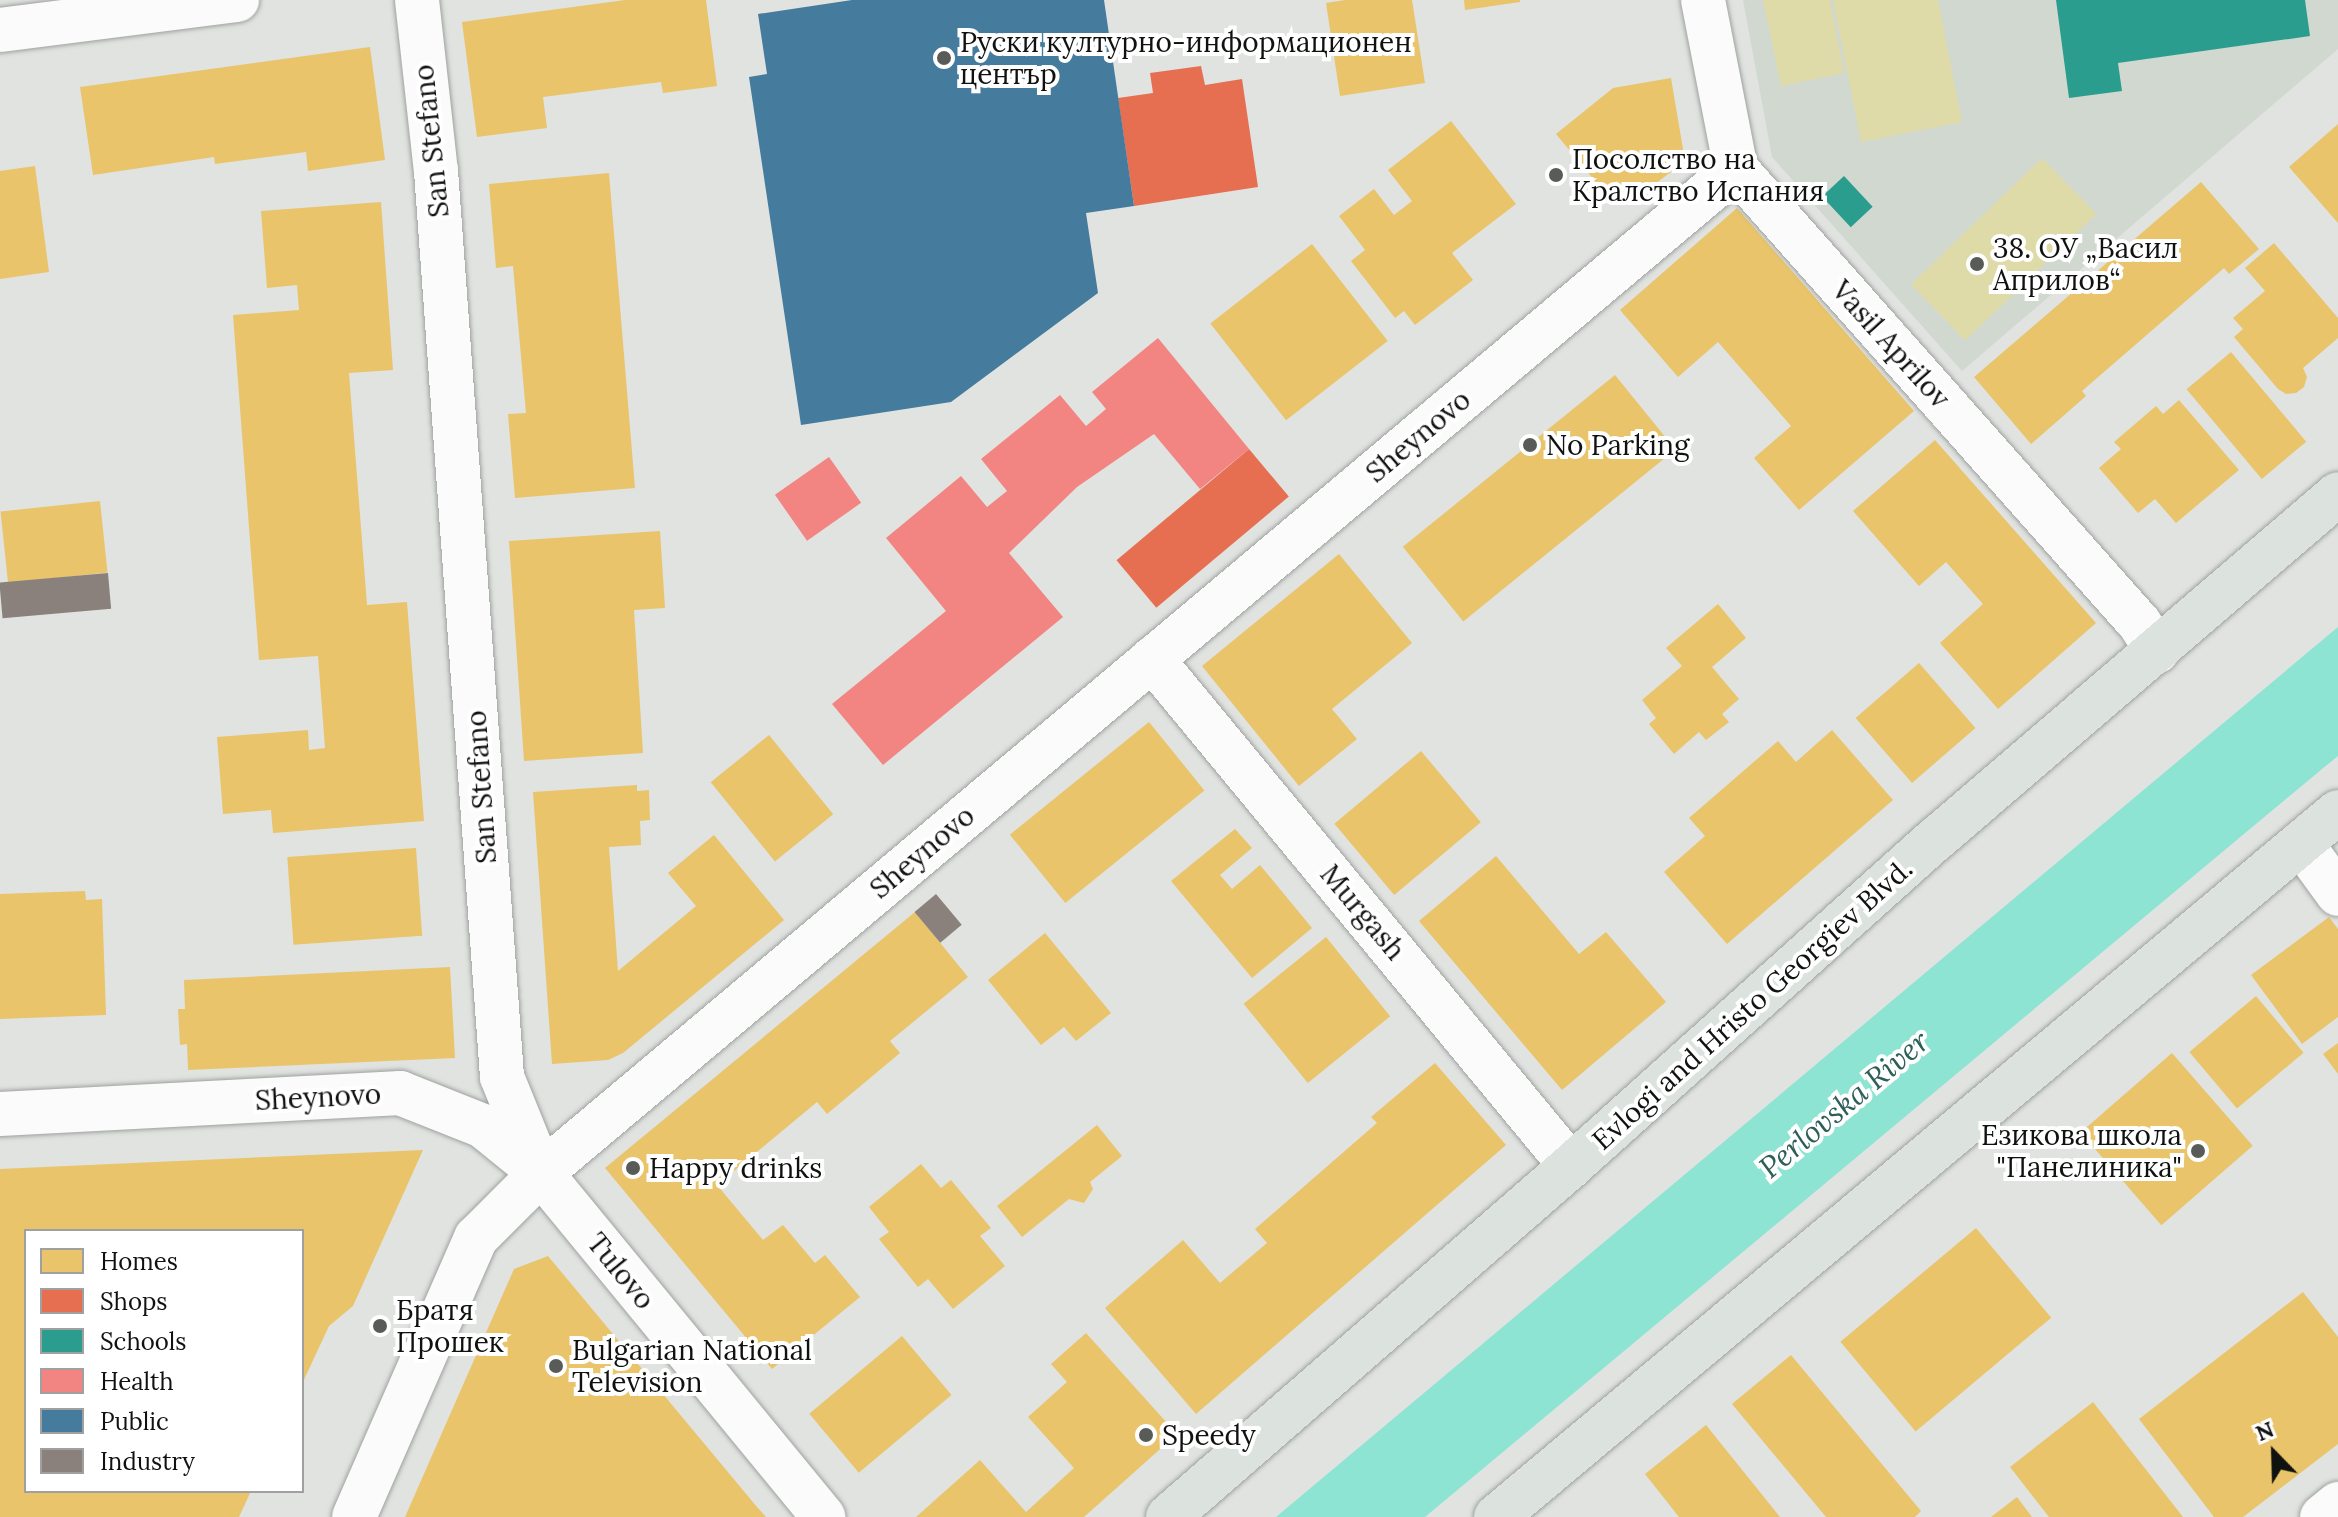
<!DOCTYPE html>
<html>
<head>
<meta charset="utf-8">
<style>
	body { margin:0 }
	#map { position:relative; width:2338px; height:1517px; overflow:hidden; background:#e0e3e0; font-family:Lora,serif }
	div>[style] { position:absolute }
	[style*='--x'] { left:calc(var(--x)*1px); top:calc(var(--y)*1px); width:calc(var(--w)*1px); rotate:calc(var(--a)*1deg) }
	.built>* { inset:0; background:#d1d8d0 }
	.green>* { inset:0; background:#dedba8; transform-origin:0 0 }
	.water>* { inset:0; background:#8de4d3 }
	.homes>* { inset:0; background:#e9c46a; transform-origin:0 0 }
	.shops>* { inset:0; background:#e76f51; transform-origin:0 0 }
	.schools>* { inset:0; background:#2a9d8f; transform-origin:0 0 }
	.health>* { inset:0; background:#f28482; transform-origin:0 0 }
	.public>* { inset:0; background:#457b9d }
	.industry>* { inset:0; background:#8a817c; transform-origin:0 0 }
	.roads { filter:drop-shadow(0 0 2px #9fa29f) drop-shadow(0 0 2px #9fa29f) }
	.minor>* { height:44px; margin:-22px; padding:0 22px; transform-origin:22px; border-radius:22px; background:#fafbfa }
	.major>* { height:44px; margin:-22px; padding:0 22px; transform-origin:22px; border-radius:22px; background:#dce3df }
	.dots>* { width:22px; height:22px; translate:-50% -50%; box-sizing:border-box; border:4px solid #fff; border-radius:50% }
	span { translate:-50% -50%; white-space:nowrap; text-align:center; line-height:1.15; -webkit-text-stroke:8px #fff; paint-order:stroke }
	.poi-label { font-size:28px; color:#101210 }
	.left { translate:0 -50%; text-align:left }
	.right { translate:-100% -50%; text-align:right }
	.street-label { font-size:28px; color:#101210 }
	.water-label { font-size:30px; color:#2c5f56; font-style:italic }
	.legend { position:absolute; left:24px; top:1229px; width:280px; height:264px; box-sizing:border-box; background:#fff; border:2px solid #9fa09f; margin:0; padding:10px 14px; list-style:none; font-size:24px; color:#101210 }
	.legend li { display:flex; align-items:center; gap:16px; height:40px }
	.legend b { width:40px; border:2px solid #9fa09f }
	.north { position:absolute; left:2234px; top:1413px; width:80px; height:80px; -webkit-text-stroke:6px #fff; paint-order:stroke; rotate:337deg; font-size:22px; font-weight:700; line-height:32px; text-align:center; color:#101210 }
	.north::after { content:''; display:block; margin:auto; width:28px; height:36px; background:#101210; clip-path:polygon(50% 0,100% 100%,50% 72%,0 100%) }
</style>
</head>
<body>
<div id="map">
	<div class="built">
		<i style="clip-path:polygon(1743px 0,2338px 0,2338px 49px,1962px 371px,1772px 157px)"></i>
	</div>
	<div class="green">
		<i style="clip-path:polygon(1763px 0,1830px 0,1844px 73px,1781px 86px)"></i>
		<i style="clip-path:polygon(1833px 0,1938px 0,1962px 122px,1861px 142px)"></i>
		<i style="left:2042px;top:158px;width:78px;height:182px;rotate:46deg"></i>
	</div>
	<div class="water">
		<i style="clip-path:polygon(2338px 627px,2338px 756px,2322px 769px,1425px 1517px,1276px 1517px)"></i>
	</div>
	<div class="homes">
		<i style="clip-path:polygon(625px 0,706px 0,717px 86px,663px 93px,661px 82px,543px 97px,547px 128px,477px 137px,462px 22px)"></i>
		<i style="clip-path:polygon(1345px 0,1412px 0,1425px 83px,1340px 96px,1326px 3px)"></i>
		<i style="clip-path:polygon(1464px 0,1520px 0,1520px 2px,1465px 10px)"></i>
		<i style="clip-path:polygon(370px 47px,385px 160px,308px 171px,306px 152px,215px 164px,214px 157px,93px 175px,80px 87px)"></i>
		<i style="clip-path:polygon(1671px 78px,1685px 161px,1633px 201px,1617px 181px,1604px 192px,1556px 134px,1613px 88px)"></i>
		<i style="clip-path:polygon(1451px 121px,1516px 204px,1452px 253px,1473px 280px,1415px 325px,1404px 311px,1395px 318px,1351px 261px,1365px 250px,1339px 216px,1374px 189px,1394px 215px,1412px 201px,1388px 170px)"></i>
		<i style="clip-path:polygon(2338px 124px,2338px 223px,2289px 167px)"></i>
		<i style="clip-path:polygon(35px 166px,49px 272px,0 279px,0 171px)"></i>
		<i style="clip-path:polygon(609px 173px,635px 488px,515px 498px,508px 414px,526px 413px,513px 266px,496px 268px,489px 184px)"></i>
		<i style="clip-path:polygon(2201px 182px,2259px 249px,2229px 274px,2224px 268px,2082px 391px,2086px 396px,2031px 444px,1974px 377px)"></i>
		<i style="clip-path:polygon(381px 202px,393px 370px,349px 373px,367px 605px,407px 602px,424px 821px,273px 833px,271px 810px,223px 814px,217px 737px,308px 730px,309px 750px,325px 748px,318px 656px,259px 660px,233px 315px,299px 310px,297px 285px,267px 288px,261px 211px)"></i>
		<i style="clip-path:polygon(1737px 208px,1914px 411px,1799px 510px,1754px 458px,1791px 426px,1718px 342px,1678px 377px,1620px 310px)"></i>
		<i style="clip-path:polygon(2274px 243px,2338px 318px,2338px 338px,2303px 368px,2307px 377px,2304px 387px,2296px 393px,2286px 394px,2278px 389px,2234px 337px,2243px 329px,2233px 318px,2265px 291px,2245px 268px)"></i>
		<i style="left:1312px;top:244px;width:123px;height:129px;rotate:52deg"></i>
		<i style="left:2231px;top:352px;width:117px;height:58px;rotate:50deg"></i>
		<i style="left:1615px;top:375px;width:96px;height:273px;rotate:51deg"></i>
		<i style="clip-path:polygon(2179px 400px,2239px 470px,2176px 523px,2155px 499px,2138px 513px,2099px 468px,2121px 449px,2114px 442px,2156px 406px,2163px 414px)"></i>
		<i style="clip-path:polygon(1935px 440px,2096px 623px,1998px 709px,1940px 643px,1983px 604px,1946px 562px,1919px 586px,1853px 511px)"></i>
		<i style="left:100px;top:501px;width:72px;height:100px;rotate:84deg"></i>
		<i style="clip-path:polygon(660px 531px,665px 608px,634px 610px,643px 753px,524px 761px,509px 541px)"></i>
		<i style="clip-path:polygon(1339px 554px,1412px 643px,1332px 709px,1357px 739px,1299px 786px,1202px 666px)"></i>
		<i style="clip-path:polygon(1718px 604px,1746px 638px,1712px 667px,1739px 699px,1722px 714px,1729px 722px,1706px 740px,1699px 732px,1674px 754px,1649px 724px,1656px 718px,1642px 700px,1682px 666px,1666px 648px)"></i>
		<i style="left:1919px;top:663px;width:86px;height:84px;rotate:49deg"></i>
		<i style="left:1149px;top:722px;width:88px;height:179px;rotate:51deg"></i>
		<i style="clip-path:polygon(1832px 730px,1893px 800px,1727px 944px,1664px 872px,1705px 836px,1689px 818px,1778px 741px,1796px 762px)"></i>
		<i style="left:769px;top:735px;width:102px;height:75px;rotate:51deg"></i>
		<i style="left:1421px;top:751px;width:93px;height:113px;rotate:50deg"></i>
		<i style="clip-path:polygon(637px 785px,637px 791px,649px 790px,650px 820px,640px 821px,641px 845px,609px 847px,618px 971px,696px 906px,668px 873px,714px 835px,784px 920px,623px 1053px,608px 1060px,552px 1064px,533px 792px)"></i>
		<i style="clip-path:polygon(1235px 829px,1252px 848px,1220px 875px,1232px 889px,1260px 865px,1312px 928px,1252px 978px,1171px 881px)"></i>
		<i style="left:416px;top:848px;width:88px;height:129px;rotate:86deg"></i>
		<i style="clip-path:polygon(1496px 856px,1579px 954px,1606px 932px,1666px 1002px,1562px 1090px,1419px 921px)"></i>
		<i style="clip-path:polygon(85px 891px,86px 900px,102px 899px,106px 1015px,0 1019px,0 894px)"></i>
		<i style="clip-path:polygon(915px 912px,968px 977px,890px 1041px,900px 1053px,827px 1114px,817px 1102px,717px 1185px,763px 1240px,783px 1225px,815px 1263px,825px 1255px,860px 1297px,772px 1369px,605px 1168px)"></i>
		<i style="clip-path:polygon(2329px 917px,2338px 929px,2338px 1017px,2302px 1044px,2251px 975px)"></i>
		<i style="clip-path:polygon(1045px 933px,1111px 1013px,1076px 1041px,1064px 1027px,1041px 1045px,988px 980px)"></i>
		<i style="left:1326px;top:937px;width:102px;height:106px;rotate:51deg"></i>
		<i style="clip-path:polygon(450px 967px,455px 1058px,188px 1070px,187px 1044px,180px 1045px,178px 1009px,185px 1009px,184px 980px)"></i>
		<i style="left:2256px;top:996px;width:74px;height:87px;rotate:50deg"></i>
		<i style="clip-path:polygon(2338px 1043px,2338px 1074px,2323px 1054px)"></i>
		<i style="left:2172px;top:1053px;width:123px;height:121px;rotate:49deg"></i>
		<i style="clip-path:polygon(1435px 1063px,1506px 1145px,1196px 1414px,1105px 1308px,1183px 1240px,1220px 1283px,1267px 1243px,1255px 1229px,1377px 1123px,1371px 1117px)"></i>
		<i style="clip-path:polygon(1097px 1125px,1122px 1156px,1090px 1182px,1093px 1189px,1084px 1203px,1069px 1199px,1022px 1237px,997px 1206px)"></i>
		<i style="clip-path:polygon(423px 1150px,353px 1306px,329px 1326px,302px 1384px,302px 1231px,26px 1231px,26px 1491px,251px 1491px,239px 1517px,0 1517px,0 1169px)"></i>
		<i style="clip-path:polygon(921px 1164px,941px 1188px,951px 1180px,991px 1228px,980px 1236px,1005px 1266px,953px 1309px,928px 1279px,918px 1287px,879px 1239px,889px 1232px,869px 1207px)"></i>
		<i style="left:1976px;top:1228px;width:117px;height:177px;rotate:50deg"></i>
		<i style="clip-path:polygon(548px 1256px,757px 1507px,766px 1517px,405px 1517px,514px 1269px)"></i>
		<i style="clip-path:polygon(2303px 1292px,2338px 1337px,2338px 1444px,2243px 1517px,2214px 1517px,2139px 1419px)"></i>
		<i style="clip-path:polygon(1086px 1333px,1177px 1434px,1084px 1517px,916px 1517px,980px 1460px,1026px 1512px,1074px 1468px,1028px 1417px,1067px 1382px,1051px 1364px)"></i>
		<i style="left:902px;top:1336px;width:77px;height:121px;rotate:50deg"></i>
		<i style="clip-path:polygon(1791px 1355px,1921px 1511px,1915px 1517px,1826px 1517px,1732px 1404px)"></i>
		<i style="clip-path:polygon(2093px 1402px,2183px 1517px,2049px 1517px,2010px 1467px)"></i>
		<i style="clip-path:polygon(1706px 1425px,1780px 1517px,1679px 1517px,1645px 1474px)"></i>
		<i style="clip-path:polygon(2017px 1497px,2032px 1517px,1991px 1517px)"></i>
	</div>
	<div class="shops">
		<i style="clip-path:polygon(1201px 66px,1205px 85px,1242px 79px,1258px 187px,1134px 206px,1118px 98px,1153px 93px,1150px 73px)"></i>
		<i style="left:1249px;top:449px;width:62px;height:173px;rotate:50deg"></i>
	</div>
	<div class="schools">
		<i style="clip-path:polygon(2056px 0,2305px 0,2310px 36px,2118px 63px,2122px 91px,2069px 98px)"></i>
		<i style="left:1844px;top:176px;width:42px;height:30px;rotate:47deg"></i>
	</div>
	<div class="health">
		<i style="clip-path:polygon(1158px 338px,1249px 449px,1200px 489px,1154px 434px,1077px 487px,1009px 553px,1063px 617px,883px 765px,832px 704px,946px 611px,886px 538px,961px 476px,987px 507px,1007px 491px,981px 459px,1060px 395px,1086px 426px,1106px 409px,1092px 392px)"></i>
		<i style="left:829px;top:457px;width:56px;height:66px;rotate:55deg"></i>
	</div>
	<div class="public">
		<i style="clip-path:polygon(852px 0,1104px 0,1134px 206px,1086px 213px,1098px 293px,951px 402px,801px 425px,749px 77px,767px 74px,758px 14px)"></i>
	</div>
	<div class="industry">
		<i style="left:108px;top:573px;width:36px;height:109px;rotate:85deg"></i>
		<i style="left:936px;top:894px;width:40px;height:28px;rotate:50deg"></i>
	</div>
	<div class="roads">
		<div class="minor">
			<i style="--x:417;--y:0;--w:172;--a:83.7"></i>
			<i style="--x:436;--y:171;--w:908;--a:85.83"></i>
			<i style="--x:502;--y:1077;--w:104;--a:67.9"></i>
			<i style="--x:1703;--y:0;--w:172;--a:79"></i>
			<i style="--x:1736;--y:169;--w:608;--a:48.4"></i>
			<i style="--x:2140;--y:624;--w:32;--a:58"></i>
			<i style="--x:0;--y:30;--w:239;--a:-7.2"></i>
			<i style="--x:1152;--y:659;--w:658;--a:50.43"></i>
			<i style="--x:2301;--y:843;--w:63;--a:54"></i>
			<i style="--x:0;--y:1114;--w:401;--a:-3"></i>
			<i style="--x:400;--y:1093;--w:89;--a:21.7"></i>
			<i style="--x:483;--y:1126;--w:75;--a:39"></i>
			<i style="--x:541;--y:1173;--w:445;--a:50.6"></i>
			<i style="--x:354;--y:1517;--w:305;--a:-66.4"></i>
			<i style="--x:476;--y:1238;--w:92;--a:-45"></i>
			<i style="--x:541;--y:1173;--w:1561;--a:-40.04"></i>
			<i style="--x:2322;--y:1517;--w:21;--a:-39"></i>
		</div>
		<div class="major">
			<i style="--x:1168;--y:1517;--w:534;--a:-41.05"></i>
			<i style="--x:1571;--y:1166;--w:491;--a:-41.9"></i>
			<i style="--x:1937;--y:838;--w:528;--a:-40.62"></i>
			<i style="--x:1496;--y:1517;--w:1098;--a:-39.94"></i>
		</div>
	</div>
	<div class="dots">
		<i style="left:944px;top:58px;background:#595b59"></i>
		<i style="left:1556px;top:175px;background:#595b59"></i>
		<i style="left:1977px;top:264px;background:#595b59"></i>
		<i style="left:1530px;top:445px;background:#595b59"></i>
		<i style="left:2198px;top:1151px;background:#595b59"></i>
		<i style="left:633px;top:1168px;background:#595b59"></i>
		<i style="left:380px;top:1326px;background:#595b59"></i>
		<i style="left:556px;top:1366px;background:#595b59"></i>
		<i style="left:1146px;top:1435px;background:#595b59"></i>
	</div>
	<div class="poi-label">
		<span class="left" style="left:960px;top:58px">Руски културно-информационен<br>център</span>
		<span class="left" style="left:1572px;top:175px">Посолство на<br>Кралство Испания</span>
		<span class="left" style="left:1993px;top:264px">38. ОУ „Васил<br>Априлов“</span>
		<span class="left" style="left:1546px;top:445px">No Parking</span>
		<span class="right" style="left:2182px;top:1151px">Езикова школа<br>"Панелиника"</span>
		<span class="left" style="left:649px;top:1168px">Happy drinks</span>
		<span class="left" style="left:396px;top:1326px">Братя<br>Прошек</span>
		<span class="left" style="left:572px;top:1366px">Bulgarian National<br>Television</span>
		<span class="left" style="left:1162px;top:1435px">Speedy</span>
	</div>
	<div class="street-label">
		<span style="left:431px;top:141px;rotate:-96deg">San Stefano</span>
		<span style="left:1891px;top:344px;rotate:48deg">Vasil Aprilov</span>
		<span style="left:1418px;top:436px;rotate:-40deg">Sheynovo</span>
		<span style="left:481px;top:787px;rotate:-94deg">San Stefano</span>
		<span style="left:922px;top:852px;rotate:-40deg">Sheynovo</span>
		<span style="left:1363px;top:912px;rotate:50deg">Murgash</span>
		<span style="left:1752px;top:1004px;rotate:-42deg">Evlogi and Hristo Georgiev Blvd.</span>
		<span style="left:318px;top:1097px;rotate:-3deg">Sheynovo</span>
		<span style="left:621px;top:1271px;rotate:51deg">Tulovo</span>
	</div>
	<div class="water-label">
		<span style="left:1844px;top:1104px;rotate:-40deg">Perlovska River</span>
	</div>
	<ul class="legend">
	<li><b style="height:22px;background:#e9c46a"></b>Homes</li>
	<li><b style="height:22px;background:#e76f51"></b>Shops</li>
	<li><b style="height:22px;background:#2a9d8f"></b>Schools</li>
	<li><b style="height:22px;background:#f28482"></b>Health</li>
	<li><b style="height:22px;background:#457b9d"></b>Public</li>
	<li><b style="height:22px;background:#8a817c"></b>Industry</li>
	</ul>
	<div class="north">N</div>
</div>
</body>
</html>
